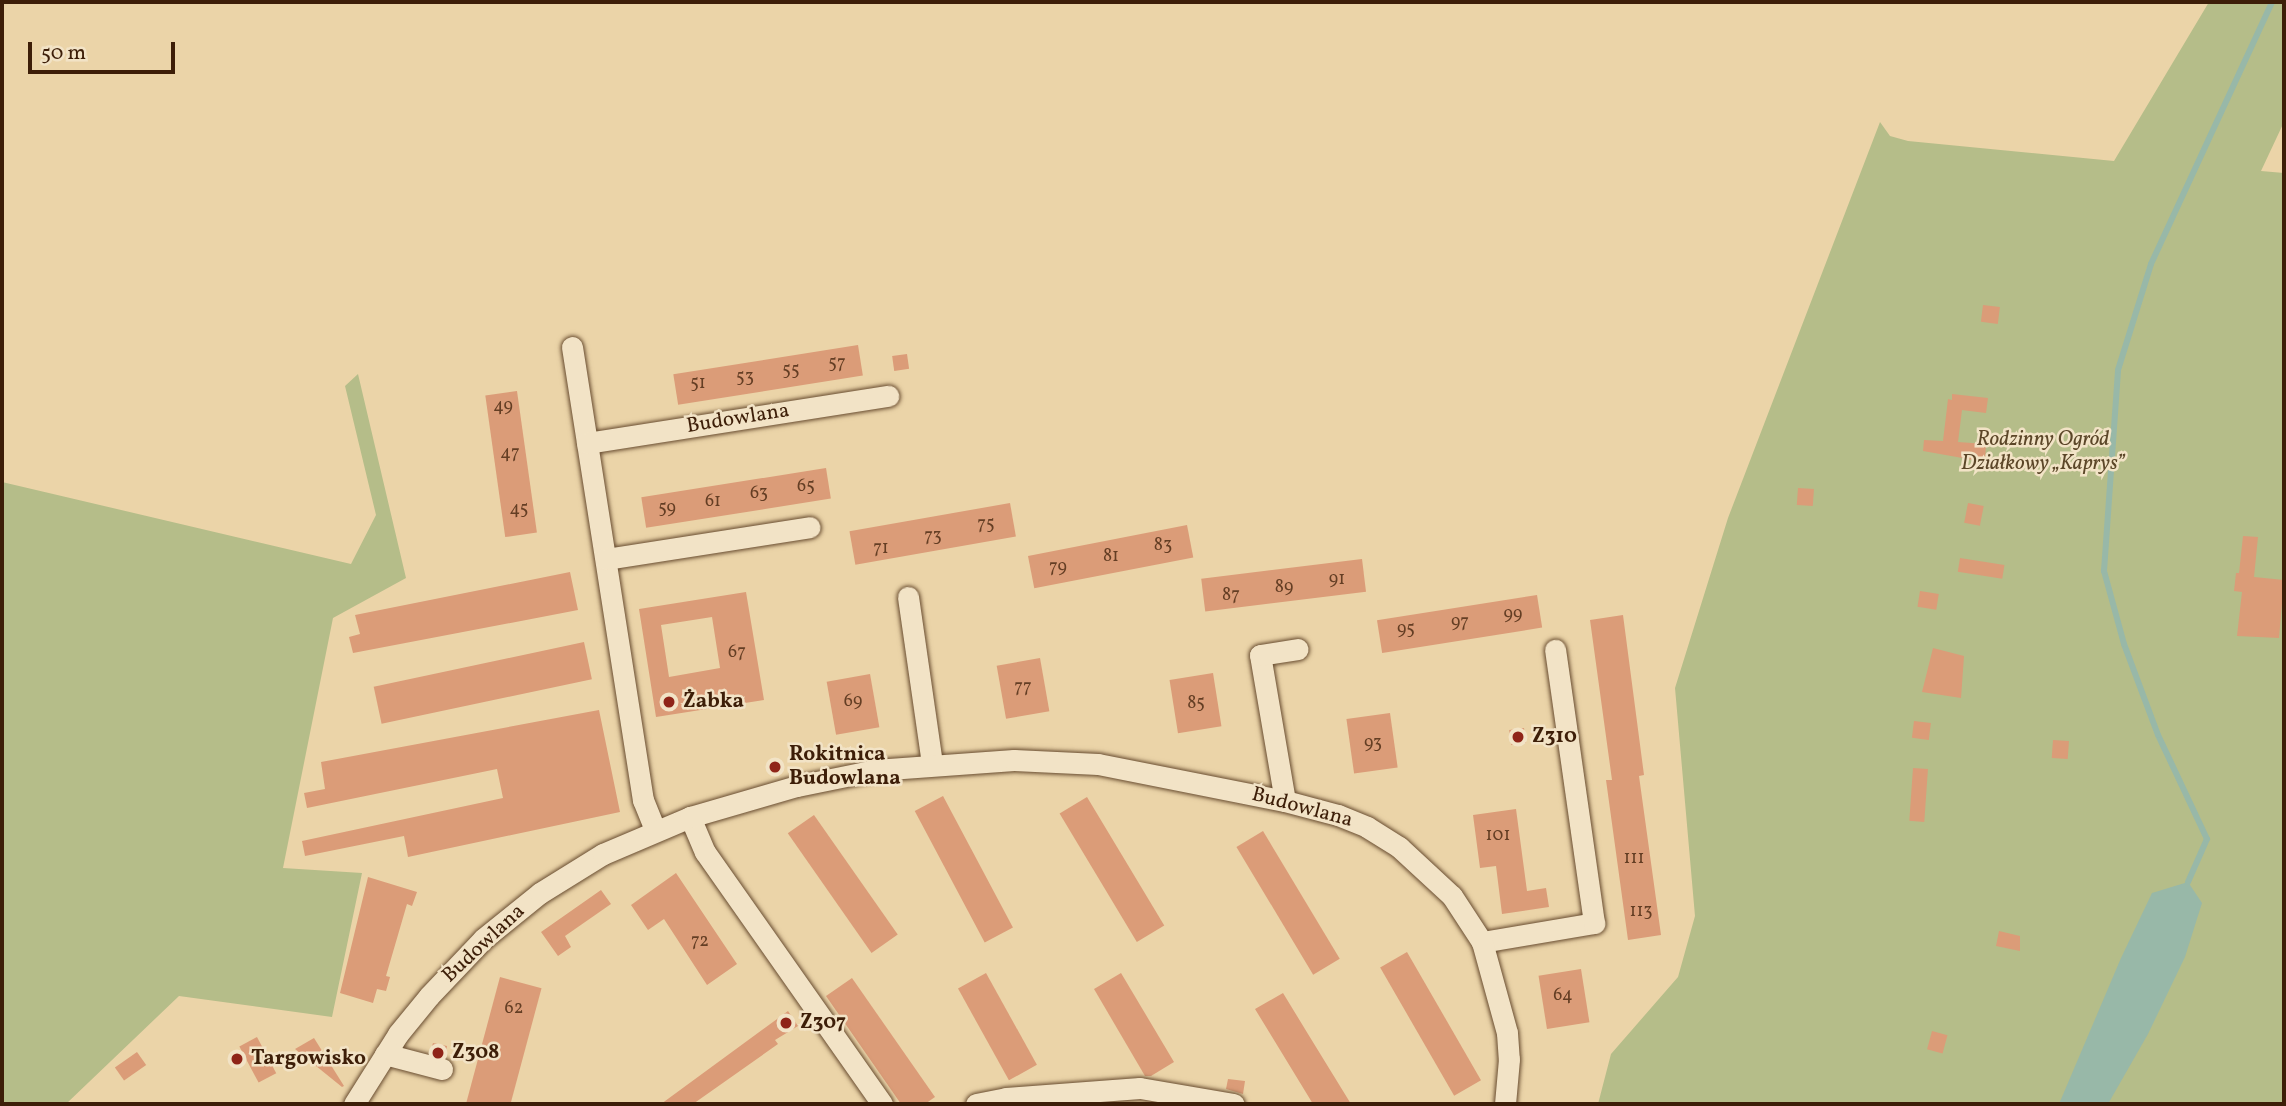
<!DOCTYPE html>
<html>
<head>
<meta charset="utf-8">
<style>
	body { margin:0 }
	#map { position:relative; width:2286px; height:1106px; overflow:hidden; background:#ebd4a8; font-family:Vollkorn,serif }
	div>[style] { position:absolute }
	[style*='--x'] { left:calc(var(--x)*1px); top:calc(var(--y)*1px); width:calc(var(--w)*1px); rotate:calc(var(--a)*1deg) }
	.green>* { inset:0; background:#b5bd89 }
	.water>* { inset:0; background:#98b8a8 }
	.stream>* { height:6px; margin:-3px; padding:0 3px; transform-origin:3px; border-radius:3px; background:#98b8a8 }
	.building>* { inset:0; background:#db9c78; transform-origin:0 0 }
	.roads { filter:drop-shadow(0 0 2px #684c30) drop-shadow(0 0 2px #684c30) }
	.minor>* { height:21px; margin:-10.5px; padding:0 10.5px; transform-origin:10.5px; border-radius:10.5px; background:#f2e3c6 }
	.dots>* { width:19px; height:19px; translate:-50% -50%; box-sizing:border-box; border:4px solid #f2e3c6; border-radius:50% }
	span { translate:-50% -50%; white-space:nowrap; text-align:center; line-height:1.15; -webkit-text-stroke:5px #f2e3c6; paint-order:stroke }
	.number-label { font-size:18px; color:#643e24 }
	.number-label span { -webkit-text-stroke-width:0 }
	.street-label { font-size:21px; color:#3d1e08 }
	.park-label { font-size:21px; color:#5b4628; font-style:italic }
	.poi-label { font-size:21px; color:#3d1e08; font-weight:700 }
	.left { translate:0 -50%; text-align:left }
	.frame { position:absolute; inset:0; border:4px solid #3d1e08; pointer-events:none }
	.scale { position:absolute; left:28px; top:42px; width:147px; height:32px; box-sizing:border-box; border:4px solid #3d1e08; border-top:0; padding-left:9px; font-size:21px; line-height:24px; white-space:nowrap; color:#3d1e08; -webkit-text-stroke:5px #f2e3c6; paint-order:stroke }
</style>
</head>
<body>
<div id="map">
	<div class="green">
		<i style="clip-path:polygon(2209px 2px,2284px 2px,2284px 122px,2261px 171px,2284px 173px,2284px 1104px,1598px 1104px,1611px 1054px,1678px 977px,1695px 916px,1675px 688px,1728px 518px,1880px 122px,1890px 136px,1908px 141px,2114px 161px)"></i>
		<i style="clip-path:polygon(358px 374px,406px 578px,333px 618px,283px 868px,362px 873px,332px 1017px,179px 996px,66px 1104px,2px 1104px,2px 482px,351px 564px,376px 515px,345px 386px)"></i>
	</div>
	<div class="water">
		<i style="clip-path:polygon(2188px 882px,2202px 903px,2185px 957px,2148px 1034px,2108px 1104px,2059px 1104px,2121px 958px,2152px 893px)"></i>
	</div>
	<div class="stream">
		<i style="--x:2188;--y:882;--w:47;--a:-66.2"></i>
		<i style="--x:2207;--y:839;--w:115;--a:-115.2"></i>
		<i style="--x:2158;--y:735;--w:97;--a:-110.5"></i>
		<i style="--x:2124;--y:644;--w:76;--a:-105.3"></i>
		<i style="--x:2104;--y:571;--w:201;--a:-86"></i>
		<i style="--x:2118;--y:370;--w:111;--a:-72.7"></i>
		<i style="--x:2151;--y:264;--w:289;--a:-65.2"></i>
	</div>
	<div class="building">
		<i style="left:1983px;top:305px;width:17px;height:17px;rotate:7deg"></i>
		<i style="left:858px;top:345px;width:31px;height:187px;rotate:81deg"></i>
		<i style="left:907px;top:354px;width:15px;height:15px;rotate:82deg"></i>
		<i style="left:517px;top:391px;width:143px;height:32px;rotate:82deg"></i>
		<i style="clip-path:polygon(1952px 394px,1988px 398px,1986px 413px,1962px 410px,1958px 442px,1986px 444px,1985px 462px,1923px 451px,1924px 440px,1943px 441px,1948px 399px,1952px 400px)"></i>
		<i style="left:826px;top:468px;width:31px;height:187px;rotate:81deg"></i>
		<i style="left:1798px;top:488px;width:16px;height:17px;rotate:4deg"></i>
		<i style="left:1010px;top:503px;width:34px;height:163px;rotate:80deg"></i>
		<i style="left:1968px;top:503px;width:16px;height:20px;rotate:11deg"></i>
		<i style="left:1187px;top:525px;width:33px;height:162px;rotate:79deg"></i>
		<i style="clip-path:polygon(2243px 536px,2258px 537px,2254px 577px,2284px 580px,2279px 638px,2237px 636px,2242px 592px,2234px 591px,2236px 573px,2239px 573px)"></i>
		<i style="left:1960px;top:558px;width:45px;height:14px;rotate:9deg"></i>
		<i style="left:1362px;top:559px;width:33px;height:162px;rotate:83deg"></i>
		<i style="clip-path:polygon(570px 572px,578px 610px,353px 653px,349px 637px,360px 634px,355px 615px)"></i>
		<i style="left:1920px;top:591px;width:19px;height:16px;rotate:9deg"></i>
		<i style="clip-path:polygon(evenodd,746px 592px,764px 700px,656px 717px,639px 609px,746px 592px,712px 617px,720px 668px,669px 677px,661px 625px,712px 617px)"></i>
		<i style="left:1537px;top:595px;width:33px;height:162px;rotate:81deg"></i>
		<i style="clip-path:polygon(1623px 615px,1644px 775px,1639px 776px,1661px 935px,1628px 940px,1606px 780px,1612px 780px,1590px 620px)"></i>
		<i style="left:584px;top:642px;width:38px;height:215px;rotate:78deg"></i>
		<i style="clip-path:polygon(1933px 648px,1964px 656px,1961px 698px,1922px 692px)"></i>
		<i style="left:1040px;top:658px;width:54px;height:44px;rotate:80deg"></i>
		<i style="left:1213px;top:673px;width:54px;height:44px;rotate:81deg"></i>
		<i style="left:870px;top:674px;width:54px;height:44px;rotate:80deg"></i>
		<i style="clip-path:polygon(599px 710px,620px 812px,408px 857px,404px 836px,305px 856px,302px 841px,503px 798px,497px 769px,307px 808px,304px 793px,325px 789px,321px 762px)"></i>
		<i style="left:1390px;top:713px;width:55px;height:44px;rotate:82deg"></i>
		<i style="left:1914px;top:721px;width:17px;height:17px;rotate:7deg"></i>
		<i style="left:1524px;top:728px;width:15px;height:15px;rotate:82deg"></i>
		<i style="left:2053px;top:740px;width:16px;height:18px;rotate:4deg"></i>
		<i style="left:1913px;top:768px;width:15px;height:53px;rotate:4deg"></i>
		<i style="left:943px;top:796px;width:149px;height:32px;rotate:62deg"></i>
		<i style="left:1087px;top:797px;width:150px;height:32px;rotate:59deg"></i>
		<i style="clip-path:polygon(1516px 809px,1527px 891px,1546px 888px,1549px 907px,1502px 914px,1496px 866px,1480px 868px,1473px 815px)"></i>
		<i style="left:814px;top:815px;width:146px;height:32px;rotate:55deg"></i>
		<i style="left:1263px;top:831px;width:149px;height:31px;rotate:59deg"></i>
		<i style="clip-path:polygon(676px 873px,737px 964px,707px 985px,664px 919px,648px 930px,631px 905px)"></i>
		<i style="clip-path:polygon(368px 877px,417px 892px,412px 906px,407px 904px,386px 976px,390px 977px,386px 991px,377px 989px,373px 1003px,340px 993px)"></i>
		<i style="clip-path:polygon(601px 890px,611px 904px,565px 936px,571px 947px,558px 956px,541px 932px)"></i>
		<i style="clip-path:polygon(1999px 931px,2020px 936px,2020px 951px,1996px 946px)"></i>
		<i style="left:1407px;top:952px;width:148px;height:31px;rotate:60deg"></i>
		<i style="left:1581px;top:969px;width:54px;height:43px;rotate:81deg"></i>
		<i style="left:986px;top:973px;width:105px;height:32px;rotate:61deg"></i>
		<i style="clip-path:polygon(1121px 973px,1174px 1062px,1151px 1076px,1145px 1076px,1094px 989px)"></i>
		<i style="left:500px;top:977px;width:43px;height:131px;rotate:15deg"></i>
		<i style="clip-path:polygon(852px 978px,935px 1097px,925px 1104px,901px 1104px,826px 996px)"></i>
		<i style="clip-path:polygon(1283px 993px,1308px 1034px,1351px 1104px,1313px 1104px,1255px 1009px)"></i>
		<i style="clip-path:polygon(788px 1011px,798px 1026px,775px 1040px,778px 1044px,693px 1104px,661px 1104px)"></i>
		<i style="left:1932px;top:1031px;width:16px;height:19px;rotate:15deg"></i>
		<i style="left:257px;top:1037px;width:41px;height:20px;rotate:62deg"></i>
		<i style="clip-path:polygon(314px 1038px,344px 1086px,342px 1087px,295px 1049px)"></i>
		<i style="clip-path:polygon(433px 1043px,447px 1046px,445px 1056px,430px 1052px)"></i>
		<i style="left:137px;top:1052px;width:16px;height:27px;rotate:55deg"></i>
		<i style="clip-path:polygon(1228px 1079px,1245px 1081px,1243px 1094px,1226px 1089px)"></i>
	</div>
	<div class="roads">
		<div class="minor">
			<i style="--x:572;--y:347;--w:459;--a:81.1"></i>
			<i style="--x:643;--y:800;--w:32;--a:68"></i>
			<i style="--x:587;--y:443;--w:305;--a:-8.9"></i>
			<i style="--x:606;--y:559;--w:206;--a:-8.9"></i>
			<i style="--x:908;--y:597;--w:169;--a:81.8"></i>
			<i style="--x:1285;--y:801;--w:148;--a:-99.7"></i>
			<i style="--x:1260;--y:655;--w:38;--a:-9"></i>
			<i style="--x:690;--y:817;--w:38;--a:67"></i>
			<i style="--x:705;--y:852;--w:308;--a:54.9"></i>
			<i style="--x:1482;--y:942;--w:114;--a:-9.6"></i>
			<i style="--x:1594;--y:923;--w:276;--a:-98.1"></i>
			<i style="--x:385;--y:1054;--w:59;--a:14.7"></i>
			<i style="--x:354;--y:1104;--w:83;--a:-57.8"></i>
			<i style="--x:398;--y:1034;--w:49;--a:-50.8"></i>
			<i style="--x:429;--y:996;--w:79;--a:-46.5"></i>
			<i style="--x:483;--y:939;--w:73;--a:-38.9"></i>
			<i style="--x:540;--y:893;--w:74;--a:-31.8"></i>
			<i style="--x:603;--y:854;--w:95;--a:-23"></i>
			<i style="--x:690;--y:817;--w:111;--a:-16.2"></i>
			<i style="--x:797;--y:786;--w:80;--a:-11.6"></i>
			<i style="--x:875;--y:770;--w:139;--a:-4.1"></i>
			<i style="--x:1014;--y:760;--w:84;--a:2.7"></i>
			<i style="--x:1098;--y:764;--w:191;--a:11.2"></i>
			<i style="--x:1285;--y:801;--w:55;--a:14.8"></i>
			<i style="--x:1338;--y:815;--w:31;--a:22"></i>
			<i style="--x:1367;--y:827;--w:38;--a:32"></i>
			<i style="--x:1399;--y:847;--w:72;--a:42.8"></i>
			<i style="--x:1452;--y:896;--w:55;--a:56.9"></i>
			<i style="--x:1482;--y:942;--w:94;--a:74.6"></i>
			<i style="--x:1507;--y:1033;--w:26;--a:86"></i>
			<i style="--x:1509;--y:1059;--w:45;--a:95.1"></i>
			<i style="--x:976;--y:1104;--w:31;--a:-11"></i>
			<i style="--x:1006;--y:1098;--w:134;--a:-4.3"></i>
			<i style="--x:1140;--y:1088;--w:95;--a:9.7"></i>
		</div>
	</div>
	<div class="dots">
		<i style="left:669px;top:702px;background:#8f2418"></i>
		<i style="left:1518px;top:737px;background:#8f2418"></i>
		<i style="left:775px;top:767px;background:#8f2418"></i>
		<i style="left:786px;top:1023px;background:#8f2418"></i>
		<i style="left:438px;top:1053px;background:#8f2418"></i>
		<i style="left:237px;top:1059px;background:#8f2418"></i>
	</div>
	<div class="number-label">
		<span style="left:837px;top:364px">57</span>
		<span style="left:791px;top:371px">55</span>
		<span style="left:745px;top:378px">53</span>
		<span style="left:698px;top:384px">51</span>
		<span style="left:503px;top:407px">49</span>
		<span style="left:510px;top:454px">47</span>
		<span style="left:806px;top:487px">65</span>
		<span style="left:759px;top:494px">63</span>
		<span style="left:713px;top:502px">61</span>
		<span style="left:667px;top:509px">59</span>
		<span style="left:519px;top:510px">45</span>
		<span style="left:986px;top:525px">75</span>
		<span style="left:933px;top:537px">73</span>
		<span style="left:1163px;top:546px">83</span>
		<span style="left:881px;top:549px">71</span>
		<span style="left:1111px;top:557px">81</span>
		<span style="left:1058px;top:568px">79</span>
		<span style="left:1337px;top:580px">91</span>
		<span style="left:1284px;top:588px">89</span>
		<span style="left:1231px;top:596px">87</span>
		<span style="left:1513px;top:615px">99</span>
		<span style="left:1460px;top:623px">97</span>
		<span style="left:1406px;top:630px">95</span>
		<span style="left:737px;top:653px">67</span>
		<span style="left:1023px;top:688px">77</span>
		<span style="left:853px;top:702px">69</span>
		<span style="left:1196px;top:704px">85</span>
		<span style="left:1373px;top:744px">93</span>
		<span style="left:1498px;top:836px">101</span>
		<span style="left:1634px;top:859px">111</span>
		<span style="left:1641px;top:912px">113</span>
		<span style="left:700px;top:942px">72</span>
		<span style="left:1563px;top:996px">64</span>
		<span style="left:514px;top:1009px">62</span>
	</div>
	<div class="street-label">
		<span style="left:738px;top:419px;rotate:-9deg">Budowlana</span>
		<span style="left:1302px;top:808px;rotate:15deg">Budowlana</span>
		<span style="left:484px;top:944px;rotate:-43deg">Budowlana</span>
	</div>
	<div class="park-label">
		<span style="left:2043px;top:452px">Rodzinny Ogród<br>Działkowy „Kaprys”</span>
	</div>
	<div class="poi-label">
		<span class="left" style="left:683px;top:702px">Żabka</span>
		<span class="left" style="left:1532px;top:737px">Z310</span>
		<span class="left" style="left:789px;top:767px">Rokitnica<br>Budowlana</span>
		<span class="left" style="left:800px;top:1023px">Z307</span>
		<span class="left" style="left:452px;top:1053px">Z308</span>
		<span class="left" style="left:251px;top:1059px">Targowisko</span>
	</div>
	<div class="frame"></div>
	<div class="scale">50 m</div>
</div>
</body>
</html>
